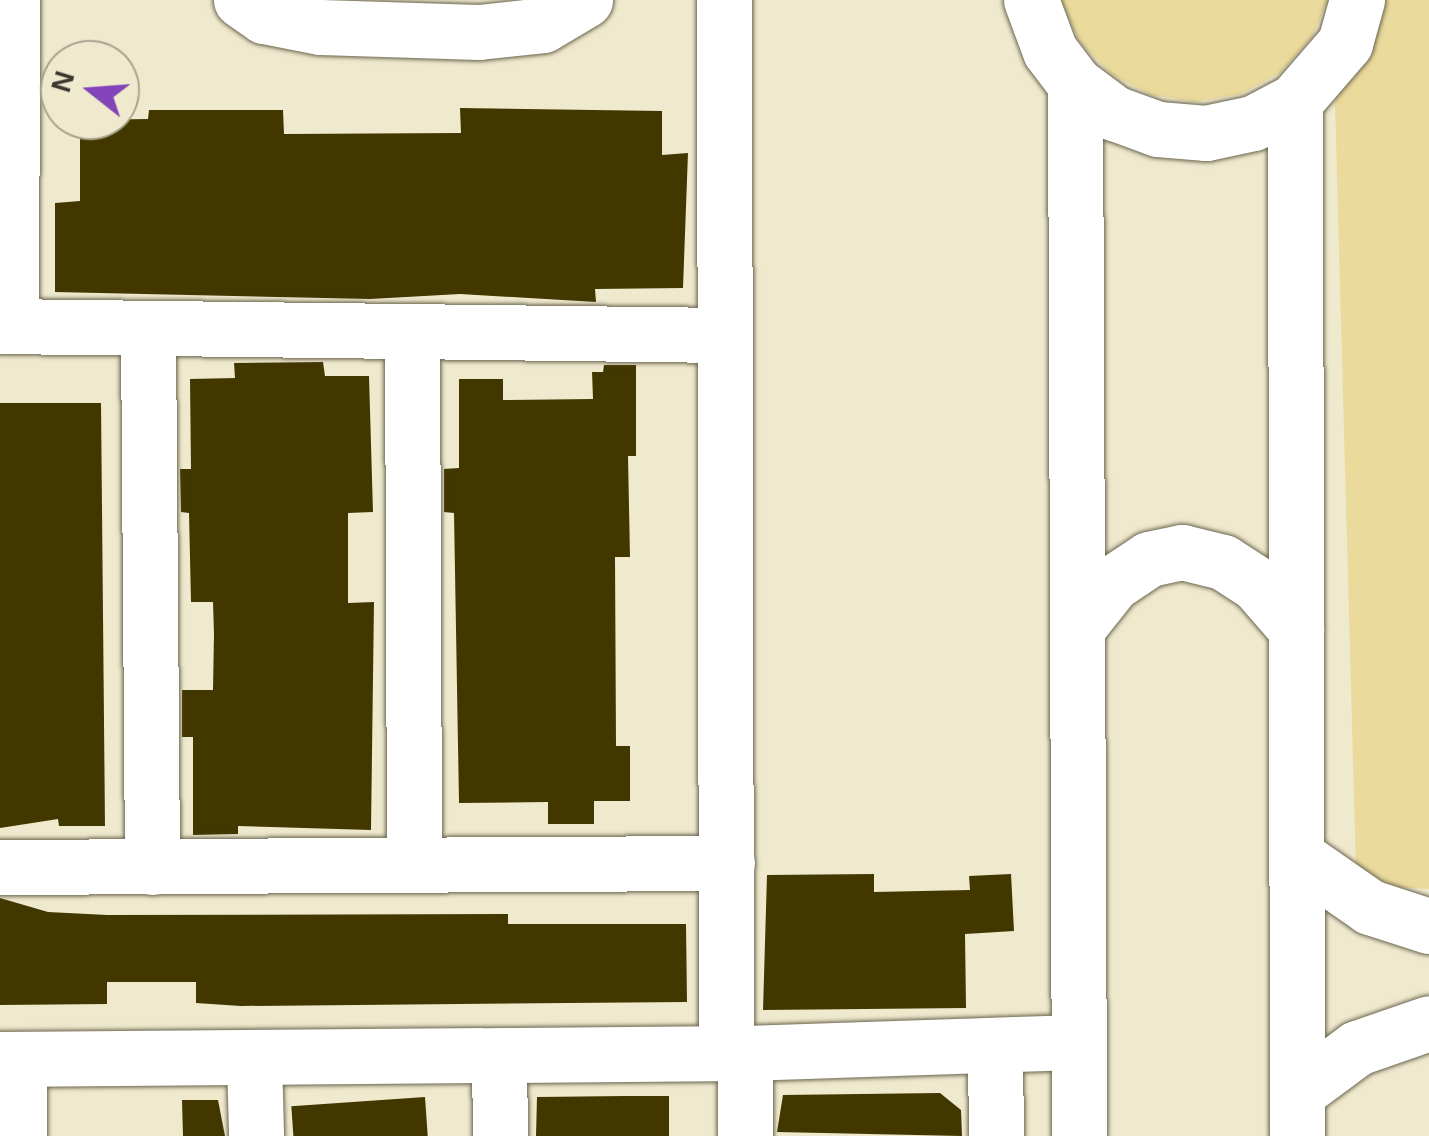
<!DOCTYPE html>
<html>
<head>
<meta charset="utf-8">
<style>
	body { margin:0 }
	#map { position:relative; width:1429px; height:1136px; overflow:hidden; background:#efe9ce; font-family:Helvetica,sans-serif }
	div>[style] { position:absolute }
	[style*='--x'] { left:calc(var(--x)*1px); top:calc(var(--y)*1px); width:calc(var(--w)*1px); rotate:calc(var(--a)*1deg) }
	.green>* { inset:0; background:#eada9c }
	.building>* { inset:0; background:#433700; transform-origin:0 0 }
	.roads { filter:drop-shadow(0 0 2px #6b654e) drop-shadow(0 0 2px #6b654e) }
	.minor>* { height:55px; margin:-27.5px; padding:0 27.5px; transform-origin:27.5px; border-radius:27.5px; background:#fff }
	.major>* { height:55px; margin:-27.5px; padding:0 27.5px; transform-origin:27.5px; border-radius:27.5px; background:#fff }
	span { translate:-50% -50%; white-space:nowrap; text-align:center; line-height:1.15; -webkit-text-stroke:10px #efe9ce; paint-order:stroke }
	.north { position:absolute; left:40px; top:40px; width:100px; height:100px; box-sizing:border-box; background:#efe9ce; border:2px solid #a7a38e; border-radius:50%; rotate:287deg; font-size:28px; font-weight:700; line-height:40px; text-align:center; color:#3c392f }
	.north::after { content:''; display:block; margin:auto; width:35px; height:45px; background:#8344b9; clip-path:polygon(50% 0,100% 100%,50% 72%,0 100%) }
</style>
</head>
<body>
<div id="map">
	<div class="green">
		<i style="clip-path:polygon(1061px 0,1328px 0,1312px 37px,1281px 72px,1241px 94px,1196px 102px,1151px 95px,1111px 74px,1079px 41px)"></i>
		<i style="clip-path:polygon(1376px 0,1429px 0,1429px 889px,1395px 887px,1356px 869px,1335px 102px)"></i>
	</div>
	<div class="building">
		<i style="clip-path:polygon(460px 108px,662px 111px,662px 155px,688px 153px,683px 288px,595px 289px,596px 302px,460px 294px,370px 299px,55px 292px,55px 203px,80px 201px,80px 120px,148px 119px,149px 110px,283px 110px,284px 134px,461px 133px)"></i>
		<i style="clip-path:polygon(323px 362px,325px 376px,369px 376px,373px 512px,348px 513px,348px 603px,374px 602px,371px 830px,238px 826px,238px 834px,193px 835px,193px 737px,182px 737px,182px 690px,213px 690px,214px 634px,213px 602px,191px 602px,189px 513px,181px 512px,180px 469px,191px 469px,190px 379px,235px 378px,234px 363px)"></i>
		<i style="clip-path:polygon(604px 365px,636px 365px,636px 456px,628px 456px,630px 557px,615px 557px,616px 746px,630px 746px,630px 801px,594px 801px,594px 824px,548px 824px,548px 802px,459px 803px,454px 513px,444px 512px,444px 469px,459px 468px,459px 379px,503px 379px,503px 400px,593px 399px,592px 372px,603px 372px)"></i>
		<i style="clip-path:polygon(0 403px,101px 403px,105px 826px,59px 826px,58px 819px,0 828px)"></i>
		<i style="clip-path:polygon(874px 874px,874px 892px,970px 890px,969px 876px,1011px 874px,1014px 931px,965px 934px,966px 1008px,763px 1010px,767px 875px)"></i>
		<i style="clip-path:polygon(0 898px,48px 912px,107px 915px,508px 914px,508px 924px,686px 924px,687px 1002px,241px 1006px,196px 1003px,196px 982px,107px 982px,107px 1004px,0 1005px)"></i>
		<i style="clip-path:polygon(940px 1093px,961px 1110px,962px 1136px,777px 1132px,783px 1095px)"></i>
		<i style="clip-path:polygon(625px 1096px,669px 1096px,669px 1136px,536px 1136px,537px 1097px)"></i>
		<i style="left:425px;top:1097px;width:39px;height:134px;rotate:86deg"></i>
		<i style="clip-path:polygon(182px 1100px,218px 1100px,225px 1136px,183px 1136px)"></i>
	</div>
	<div class="roads">
		<div class="minor">
			<i style="--x:241;--y:0;--w:28;--a:35"></i>
			<i style="--x:264;--y:16;--w:57;--a:11.1"></i>
			<i style="--x:320;--y:27;--w:159;--a:1.8"></i>
			<i style="--x:479;--y:32;--w:64;--a:-6.2"></i>
			<i style="--x:543;--y:25;--w:49;--a:-30.8"></i>
			<i style="--x:724;--y:0;--w:1053;--a:89.89"></i>
			<i style="--x:0;--y:326;--w:725;--a:0.71"></i>
			<i style="--x:11;--y:326;--w:326;--a:-89.8"></i>
			<i style="--x:148;--y:331;--w:536;--a:89.57"></i>
			<i style="--x:412;--y:332;--w:531;--a:89.78"></i>
			<i style="--x:0;--y:867;--w:727;--a:-0.32"></i>
			<i style="--x:995;--y:1046;--w:90;--a:89.4"></i>
			<i style="--x:745;--y:1053;--w:83;--a:90"></i>
			<i style="--x:499;--y:1055;--w:81;--a:89.3"></i>
			<i style="--x:254;--y:1057;--w:79;--a:88.5"></i>
			<i style="--x:0;--y:1059;--w:745;--a:-0.46"></i>
			<i style="--x:745;--y:1053;--w:332;--a:-1.9"></i>
			<i style="--x:19;--y:1136;--w:77;--a:-90"></i>
		</div>
		<div class="major">
			<i style="--x:1031;--y:0;--w:54;--a:69.6"></i>
			<i style="--x:1050;--y:51;--w:41;--a:52.9"></i>
			<i style="--x:1075;--y:84;--w:49;--a:36.6"></i>
			<i style="--x:1114;--y:113;--w:47;--a:20"></i>
			<i style="--x:1158;--y:129;--w:48;--a:4.8"></i>
			<i style="--x:1206;--y:133;--w:48;--a:-12"></i>
			<i style="--x:1253;--y:123;--w:47;--a:-27.6"></i>
			<i style="--x:1295;--y:101;--w:77;--a:-49.2"></i>
			<i style="--x:1345;--y:43;--w:45;--a:-74.4"></i>
			<i style="--x:1075;--y:84;--w:1052;--a:89.78"></i>
			<i style="--x:1295;--y:101;--w:1035;--a:89.89"></i>
			<i style="--x:1078;--y:627;--w:56;--a:-51.5"></i>
			<i style="--x:1113;--y:583;--w:43;--a:-33.7"></i>
			<i style="--x:1149;--y:559;--w:34;--a:-12"></i>
			<i style="--x:1182;--y:552;--w:42;--a:13.7"></i>
			<i style="--x:1223;--y:562;--w:40;--a:32.9"></i>
			<i style="--x:1257;--y:584;--w:60;--a:49.1"></i>
			<i style="--x:1298;--y:857;--w:88;--a:34.8"></i>
			<i style="--x:1370;--y:907;--w:62;--a:17.9"></i>
			<i style="--x:1299;--y:1091;--w:72;--a:-36.6"></i>
			<i style="--x:1357;--y:1048;--w:76;--a:-19.1"></i>
		</div>
	</div>
	<div class="north">N</div>
</div>
</body>
</html>
